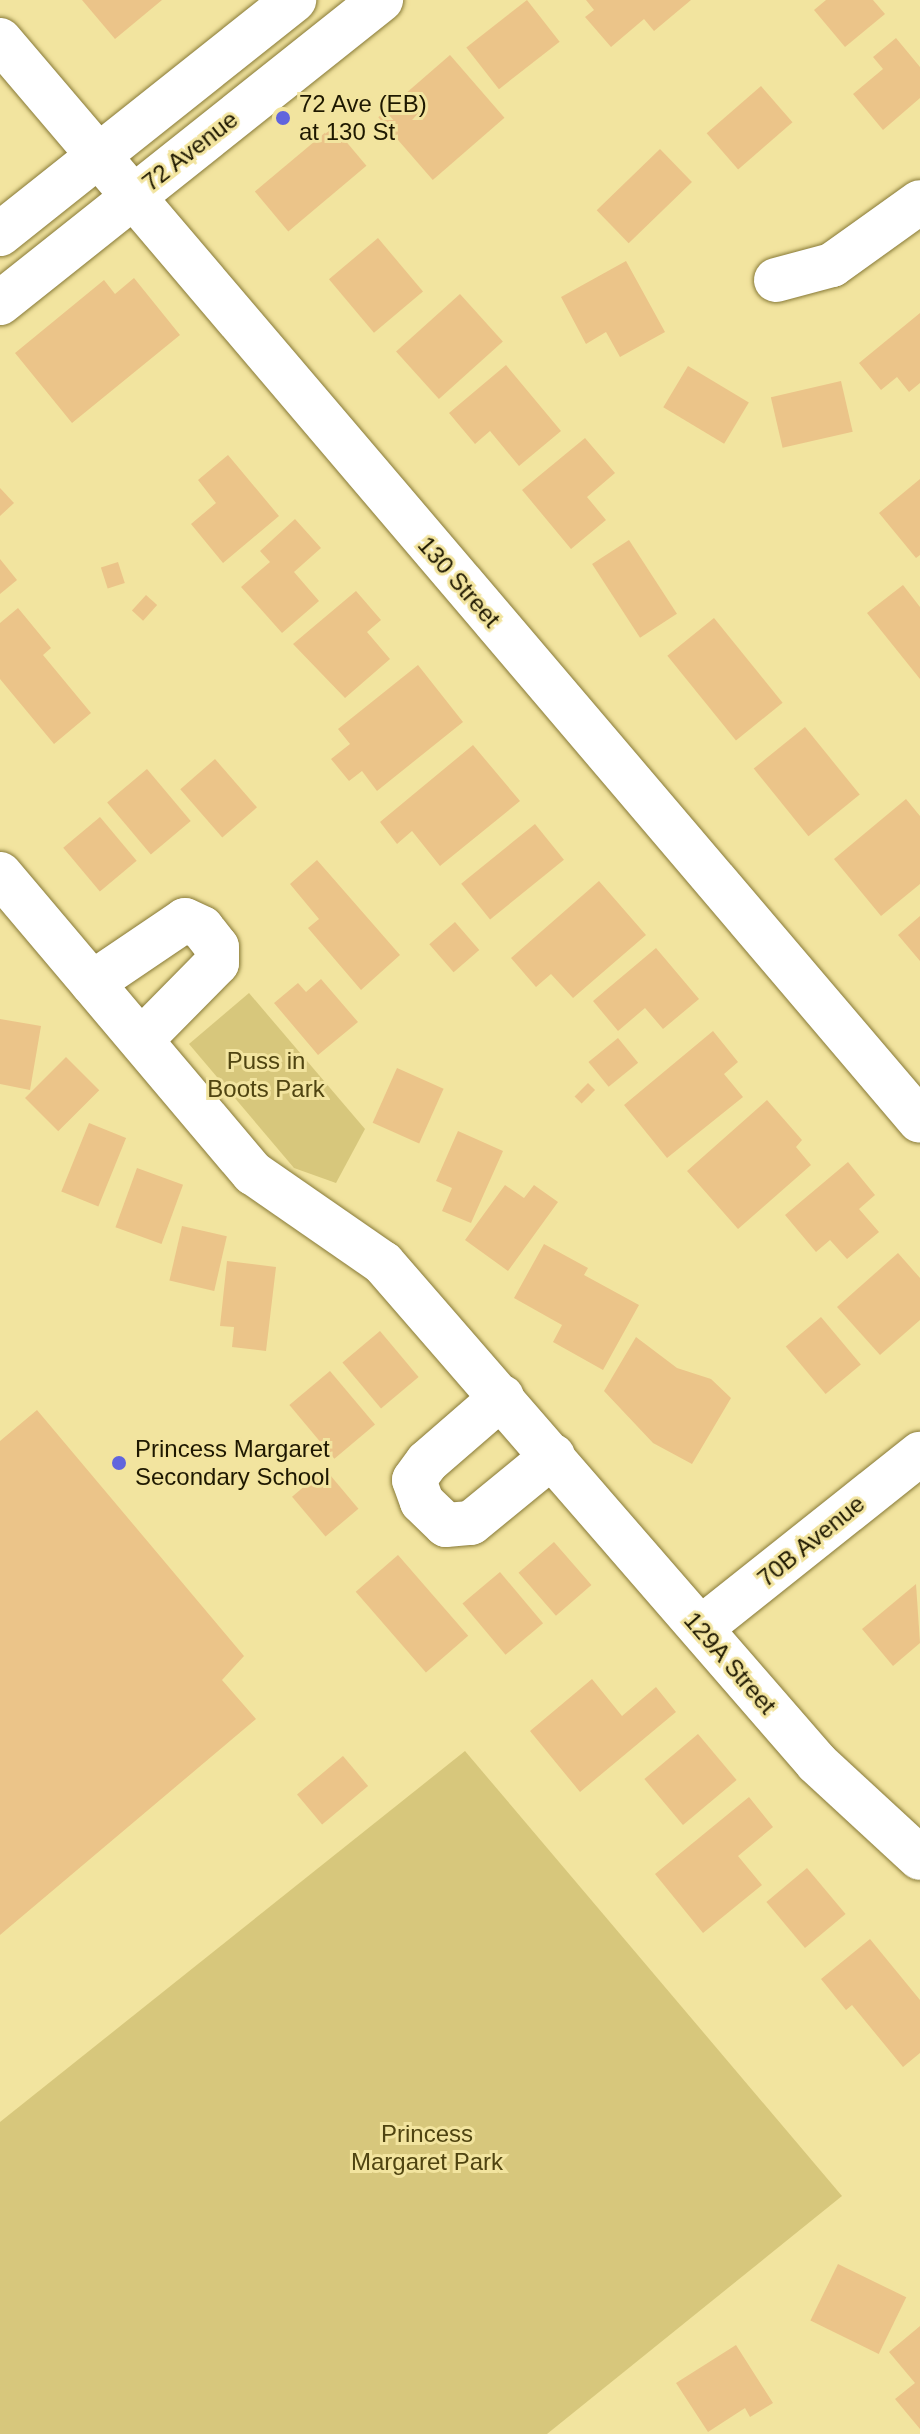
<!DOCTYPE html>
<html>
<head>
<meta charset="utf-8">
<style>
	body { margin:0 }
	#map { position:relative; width:920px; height:2434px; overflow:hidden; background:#f2e49f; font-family:Arial,sans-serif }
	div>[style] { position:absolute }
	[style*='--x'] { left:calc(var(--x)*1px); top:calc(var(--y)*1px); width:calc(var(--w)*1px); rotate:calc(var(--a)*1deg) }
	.green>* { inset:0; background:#d7c77c }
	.building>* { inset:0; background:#ebc489; transform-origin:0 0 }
	.roads { filter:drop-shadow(0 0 2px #877937) drop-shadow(0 0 2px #877937) }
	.minor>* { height:44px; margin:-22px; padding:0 22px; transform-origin:22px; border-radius:22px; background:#fff }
	.major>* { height:44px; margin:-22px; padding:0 22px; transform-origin:22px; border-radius:22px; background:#fff }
	.dots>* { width:22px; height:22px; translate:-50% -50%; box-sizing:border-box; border:4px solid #f2e49f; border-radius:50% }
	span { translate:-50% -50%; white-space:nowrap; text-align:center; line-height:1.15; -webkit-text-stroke:6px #f2e49f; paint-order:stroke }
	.poi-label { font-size:24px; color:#1e1800 }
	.left { translate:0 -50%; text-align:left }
	.street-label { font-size:24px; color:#1e1800 }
	.park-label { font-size:24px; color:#4f4411 }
</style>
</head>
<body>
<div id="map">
	<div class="green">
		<i style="clip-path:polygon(249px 993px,365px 1129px,336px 1183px,294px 1168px,189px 1044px)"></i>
		<i style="clip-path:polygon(465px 1751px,842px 2196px,547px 2434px,0 2434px,0 2122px)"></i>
	</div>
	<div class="building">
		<i style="clip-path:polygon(82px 0,162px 0,115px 39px)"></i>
		<i style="left:527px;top:0;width:53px;height:77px;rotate:52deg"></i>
		<i style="clip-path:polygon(586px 0,691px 0,654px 31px,644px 19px,611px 47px,585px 17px,594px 10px)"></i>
		<i style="clip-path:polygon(826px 0,873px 0,885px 14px,845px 47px,814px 10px)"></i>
		<i style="clip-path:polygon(896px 38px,920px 67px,920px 98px,883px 130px,853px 94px,883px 69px,873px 57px)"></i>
		<i style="left:450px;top:55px;width:83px;height:95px;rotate:49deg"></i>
		<i style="left:761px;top:86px;width:48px;height:72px;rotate:49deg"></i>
		<i style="left:333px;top:126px;width:52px;height:102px;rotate:50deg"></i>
		<i style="left:660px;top:149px;width:46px;height:88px;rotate:46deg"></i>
		<i style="left:378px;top:238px;width:70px;height:64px;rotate:50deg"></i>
		<i style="clip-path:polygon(626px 261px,665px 332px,620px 357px,606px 332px,586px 344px,561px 297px)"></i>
		<i style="clip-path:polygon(134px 278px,180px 335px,72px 423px,15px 353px,104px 280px,115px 294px)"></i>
		<i style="left:460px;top:294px;width:64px;height:86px;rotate:48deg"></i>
		<i style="clip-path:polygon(920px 313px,920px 383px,909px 392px,897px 377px,881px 390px,859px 363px)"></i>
		<i style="clip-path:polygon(506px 365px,561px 431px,519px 466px,490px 431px,475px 444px,449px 413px)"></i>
		<i style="left:688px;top:366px;width:71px;height:48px;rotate:31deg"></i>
		<i style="left:841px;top:381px;width:52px;height:72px;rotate:77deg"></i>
		<i style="clip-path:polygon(585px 438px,615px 473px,587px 497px,606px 520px,571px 549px,522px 490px)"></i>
		<i style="clip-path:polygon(228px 455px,279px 516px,223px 563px,191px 524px,216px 503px,198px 480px)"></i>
		<i style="clip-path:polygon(920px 479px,920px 555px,916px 558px,879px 513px)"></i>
		<i style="clip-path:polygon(0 488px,14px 503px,0 516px)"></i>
		<i style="clip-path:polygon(295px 519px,321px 548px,294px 572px,319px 601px,282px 633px,241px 587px,270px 562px,260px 551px)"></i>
		<i style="left:629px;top:540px;width:88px;height:44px;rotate:57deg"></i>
		<i style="clip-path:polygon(0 559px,17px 580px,0 594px)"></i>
		<i style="left:118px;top:562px;width:22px;height:18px;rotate:72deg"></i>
		<i style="clip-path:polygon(903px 585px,920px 607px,920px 679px,867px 613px)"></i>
		<i style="clip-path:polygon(356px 591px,381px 620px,367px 632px,390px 659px,345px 698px,293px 644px)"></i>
		<i style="left:146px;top:595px;width:15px;height:21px;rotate:42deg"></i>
		<i style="clip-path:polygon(18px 608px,51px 648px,43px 655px,91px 713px,54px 744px,0 679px,0 623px)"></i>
		<i style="left:714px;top:618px;width:109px;height:60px;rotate:51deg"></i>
		<i style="clip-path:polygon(418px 665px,463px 722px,377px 791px,362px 771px,349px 781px,331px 759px,350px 744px,338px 729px)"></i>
		<i style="left:805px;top:727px;width:87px;height:66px;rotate:51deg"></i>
		<i style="clip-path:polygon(473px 745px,520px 801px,440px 866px,412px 831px,397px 844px,380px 822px)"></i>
		<i style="left:215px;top:759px;width:64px;height:46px;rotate:49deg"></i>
		<i style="left:147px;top:769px;width:68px;height:52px;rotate:50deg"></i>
		<i style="clip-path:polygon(906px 799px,920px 816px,920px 884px,881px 916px,834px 859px)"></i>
		<i style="left:100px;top:817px;width:57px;height:48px;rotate:50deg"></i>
		<i style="left:535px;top:824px;width:46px;height:95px;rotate:51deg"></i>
		<i style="clip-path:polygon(317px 860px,400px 955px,361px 990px,308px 928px,319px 919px,290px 884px)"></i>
		<i style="clip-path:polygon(599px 881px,646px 935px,573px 998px,551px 974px,536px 987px,511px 958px)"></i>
		<i style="clip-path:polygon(920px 916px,920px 961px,898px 935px)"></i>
		<i style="left:455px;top:922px;width:37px;height:34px;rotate:49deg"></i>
		<i style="clip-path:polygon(656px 948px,699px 999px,663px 1029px,645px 1008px,618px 1031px,593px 1001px)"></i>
		<i style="clip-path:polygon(321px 979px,358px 1022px,318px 1055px,274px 1003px,298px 983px,306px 992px)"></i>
		<i style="clip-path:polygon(0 1019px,41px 1026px,30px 1090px,0 1084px)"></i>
		<i style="clip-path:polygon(713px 1031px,738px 1062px,724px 1074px,743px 1097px,667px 1158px,624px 1105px)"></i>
		<i style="left:618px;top:1038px;width:32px;height:38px;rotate:51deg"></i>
		<i style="left:66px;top:1057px;width:47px;height:58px;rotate:45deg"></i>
		<i style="left:397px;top:1068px;width:51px;height:60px;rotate:24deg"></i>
		<i style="left:588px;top:1083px;width:10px;height:19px;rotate:45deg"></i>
		<i style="clip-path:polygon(767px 1100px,802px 1140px,796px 1147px,811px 1165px,738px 1229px,687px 1171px)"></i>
		<i style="left:89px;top:1123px;width:40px;height:74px;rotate:22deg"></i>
		<i style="clip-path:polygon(458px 1131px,503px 1151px,471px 1223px,442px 1211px,452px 1188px,436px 1181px)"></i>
		<i style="clip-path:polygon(848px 1162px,875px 1195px,859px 1209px,879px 1232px,847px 1259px,830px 1240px,816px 1252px,785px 1215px)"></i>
		<i style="left:137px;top:1168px;width:49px;height:63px;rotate:20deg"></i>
		<i style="clip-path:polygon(505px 1185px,524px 1198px,534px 1185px,558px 1202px,508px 1271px,465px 1240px)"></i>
		<i style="left:182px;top:1226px;width:46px;height:56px;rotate:13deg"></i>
		<i style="clip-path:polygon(544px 1244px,588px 1268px,584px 1275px,639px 1305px,603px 1370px,553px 1342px,562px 1325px,514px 1298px)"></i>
		<i style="clip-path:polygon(898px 1253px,920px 1278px,920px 1320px,880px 1355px,837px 1307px)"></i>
		<i style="clip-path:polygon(227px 1261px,276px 1267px,266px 1351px,232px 1347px,234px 1327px,220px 1326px)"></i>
		<i style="left:821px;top:1317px;width:62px;height:46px;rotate:50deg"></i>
		<i style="left:380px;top:1331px;width:60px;height:49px;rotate:50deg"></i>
		<i style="clip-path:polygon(636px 1337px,677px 1368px,711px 1379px,731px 1398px,692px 1464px,653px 1443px,604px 1391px)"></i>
		<i style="left:330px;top:1371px;width:70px;height:53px;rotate:50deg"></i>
		<i style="clip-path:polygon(37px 1410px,244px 1656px,222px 1680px,256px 1719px,0 1935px,0 1441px)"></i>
		<i style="left:325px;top:1469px;width:52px;height:43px;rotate:50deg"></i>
		<i style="left:554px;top:1542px;width:57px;height:47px;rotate:49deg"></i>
		<i style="left:398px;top:1555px;width:107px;height:56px;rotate:49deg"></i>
		<i style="left:500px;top:1572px;width:67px;height:49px;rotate:50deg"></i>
		<i style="clip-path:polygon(916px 1584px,920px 1643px,893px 1666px,862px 1629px)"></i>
		<i style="clip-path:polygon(592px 1679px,622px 1716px,656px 1687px,676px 1712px,580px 1792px,530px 1731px)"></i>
		<i style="left:698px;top:1734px;width:60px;height:70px;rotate:50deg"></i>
		<i style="left:343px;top:1756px;width:39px;height:60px;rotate:50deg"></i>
		<i style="clip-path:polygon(749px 1797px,773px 1827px,738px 1856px,762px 1885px,703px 1933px,655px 1874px)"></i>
		<i style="left:807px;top:1868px;width:60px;height:53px;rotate:50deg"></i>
		<i style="clip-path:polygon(870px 1939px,920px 2000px,920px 2053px,903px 2067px,852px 2005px,846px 2010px,821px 1979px)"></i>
		<i style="left:838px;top:2264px;width:76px;height:63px;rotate:26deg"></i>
		<i style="clip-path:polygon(920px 2326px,920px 2429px,895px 2399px,915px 2383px,889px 2352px)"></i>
		<i style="clip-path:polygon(736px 2345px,773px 2403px,750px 2417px,745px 2408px,708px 2432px,676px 2383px)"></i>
	</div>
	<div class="roads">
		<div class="minor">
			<i style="--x:0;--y:40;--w:1419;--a:49.6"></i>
			<i style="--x:776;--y:280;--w:58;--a:-15"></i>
			<i style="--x:832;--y:265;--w:108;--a:-35.6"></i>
			<i style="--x:0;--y:874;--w:392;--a:49.8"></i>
			<i style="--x:253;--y:1173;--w:158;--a:34.7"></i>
			<i style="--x:383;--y:1263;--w:662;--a:49.04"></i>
			<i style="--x:817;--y:1763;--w:140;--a:42.7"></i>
			<i style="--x:92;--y:983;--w:112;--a:-34.1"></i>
			<i style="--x:185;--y:920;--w:19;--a:25"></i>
			<i style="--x:202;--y:928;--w:24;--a:52"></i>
			<i style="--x:217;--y:947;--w:16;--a:90"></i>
			<i style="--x:217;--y:963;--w:108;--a:134.6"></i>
			<i style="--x:502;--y:1397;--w:99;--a:139.1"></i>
			<i style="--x:427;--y:1462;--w:22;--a:126"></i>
			<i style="--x:414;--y:1480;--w:23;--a:70"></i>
			<i style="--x:422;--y:1502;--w:33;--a:44"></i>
			<i style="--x:446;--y:1525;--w:25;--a:-5"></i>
			<i style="--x:471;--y:1523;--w:106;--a:-39.3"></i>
			<i style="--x:701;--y:1628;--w:280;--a:-38.5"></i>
		</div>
		<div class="major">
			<i style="--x:0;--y:234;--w:376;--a:-38.5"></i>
			<i style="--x:0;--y:303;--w:487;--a:-38.5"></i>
		</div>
	</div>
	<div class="dots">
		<i style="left:283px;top:118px;background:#6165dd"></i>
		<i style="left:119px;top:1463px;background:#6165dd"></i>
	</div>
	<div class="poi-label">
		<span class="left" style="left:299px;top:118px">72 Ave (EB)<br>at 130 St</span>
		<span class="left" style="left:135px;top:1463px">Princess Margaret<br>Secondary School</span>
	</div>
	<div class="street-label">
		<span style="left:190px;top:151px;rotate:-38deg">72 Avenue</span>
		<span style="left:459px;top:582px;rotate:49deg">130 Street</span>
		<span style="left:811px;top:1541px;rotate:-39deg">70B Avenue</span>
		<span style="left:730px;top:1663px;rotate:49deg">129A Street</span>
	</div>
	<div class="park-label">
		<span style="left:266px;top:1075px">Puss in<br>Boots Park</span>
		<span style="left:427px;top:2148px">Princess<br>Margaret Park</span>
	</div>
</div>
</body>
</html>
